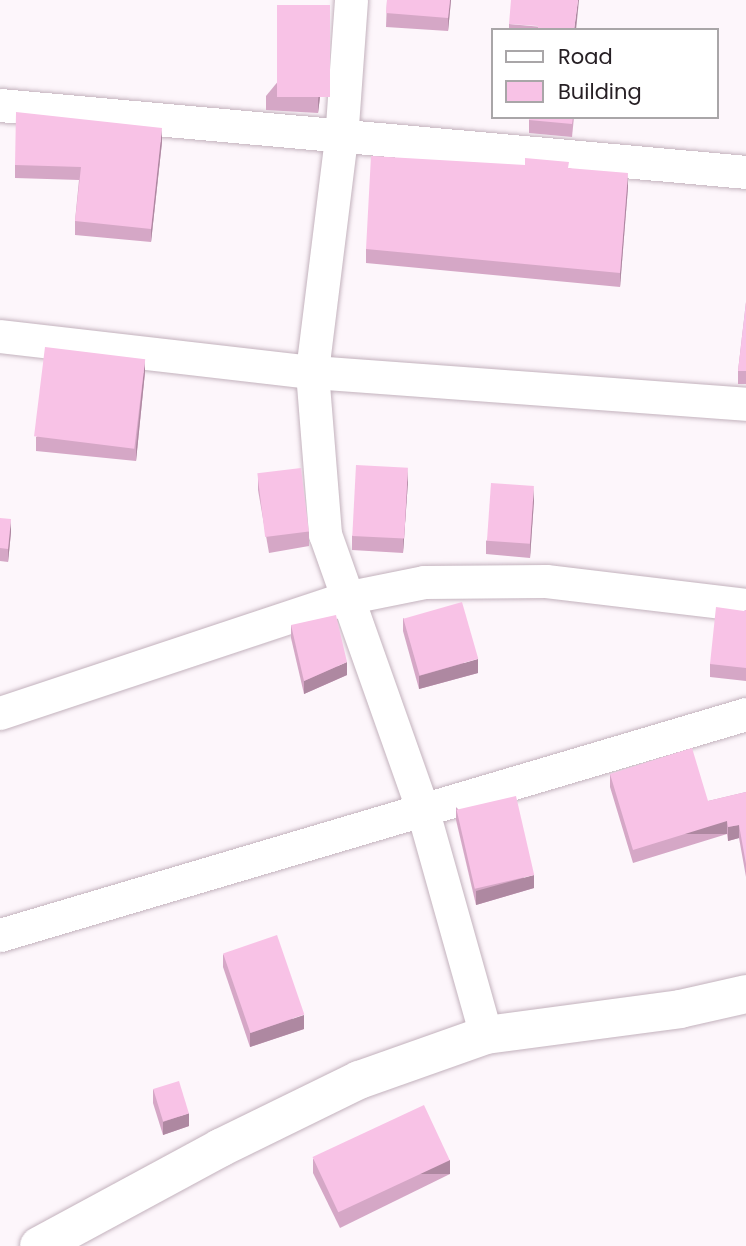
<!DOCTYPE html>
<html>
<head>
<meta charset="utf-8">
<style>
	body { margin:0 }
	#map { position:relative; width:746px; height:1246px; overflow:hidden; background:#fdf6fb; font-family:Poppins,sans-serif }
	div>[style] { position:absolute }
	[style*='--x'] { left:calc(var(--x)*1px); top:calc(var(--y)*1px); width:calc(var(--w)*1px); rotate:calc(var(--a)*1deg) }
	.roads { filter:drop-shadow(0 0 2px #c3b2bd) drop-shadow(0 0 2px #c3b2bd) }
	.minor>* { height:33px; margin:-16.5px; padding:0 16.5px; transform-origin:16.5px; border-radius:16.5px; background:#fff }
	.primary>* { height:38px; margin:-19px; padding:0 19px; transform-origin:19px; border-radius:19px; background:#fff }
	.wall>* { inset:0; background:#d5a7c6 }
	.shaded-wall>* { inset:0; background:#ae88a1; transform-origin:0 0 }
	.building>* { inset:0; background:#f8c2e6; transform-origin:0 0 }
	span { translate:-50% -50%; white-space:nowrap; text-align:center; line-height:1.15; -webkit-text-stroke:6px #fff; paint-order:stroke }
	.legend { position:absolute; left:491px; top:28px; width:228px; height:91px; box-sizing:border-box; background:#fff; border:2px solid #a9a6a8; margin:0; padding:9px 12px; list-style:none; font-size:21px; color:#272025 }
	.legend li { display:flex; align-items:center; gap:14px; height:35px }
	.legend b { width:35px; border:2px solid #a9a6a8 }
</style>
</head>
<body>
<div id="map">
	<div class="roads">
		<div class="minor">
			<i style="--x:351;--y:0;--w:138;--a:94.1"></i>
			<i style="--x:341;--y:138;--w:236;--a:97.1"></i>
			<i style="--x:312;--y:372;--w:163;--a:85.4"></i>
			<i style="--x:325;--y:534;--w:291;--a:70.5"></i>
			<i style="--x:422;--y:808;--w:236;--a:74.3"></i>
			<i style="--x:0;--y:105;--w:749;--a:5.13"></i>
			<i style="--x:0;--y:336;--w:314;--a:6.6"></i>
			<i style="--x:312;--y:372;--w:435;--a:4.2"></i>
			<i style="--x:0;--y:713;--w:364;--a:-18.4"></i>
			<i style="--x:345;--y:598;--w:81;--a:-11.4"></i>
			<i style="--x:424;--y:582;--w:122;--a:-0.5"></i>
			<i style="--x:546;--y:581;--w:201;--a:6.8"></i>
			<i style="--x:0;--y:935;--w:778;--a:-16.5"></i>
		</div>
		<div class="primary">
			<i style="--x:39;--y:1246;--w:206;--a:-28.4"></i>
			<i style="--x:220;--y:1148;--w:155;--a:-26.1"></i>
			<i style="--x:359;--y:1080;--w:135;--a:-19.5"></i>
			<i style="--x:486;--y:1035;--w:196;--a:-7.6"></i>
			<i style="--x:680;--y:1009;--w:68;--a:-12.8"></i>
		</div>
	</div>
	<div class="wall">
		<i style="clip-path:polygon(387px 0,451px 0,448px 31px,386px 27px)"></i>
		<i style="clip-path:polygon(330px 18px,318px 113px,266px 110px,266px 96px)"></i>
		<i style="clip-path:polygon(509px 24px,576px 30px,509px 30px)"></i>
		<i style="clip-path:polygon(529px 117px,574px 117px,572px 137px,529px 133px)"></i>
		<i style="clip-path:polygon(162px 142px,151px 242px,75px 235px,75px 221px,79px 180px,15px 178px,15px 165px)"></i>
		<i style="clip-path:polygon(569px 168px,628px 187px,620px 287px,366px 263px,366px 249px)"></i>
		<i style="clip-path:polygon(746px 302px,746px 384px,738px 384px,738px 371px)"></i>
		<i style="clip-path:polygon(145px 372px,136px 461px,36px 451px,36px 437px)"></i>
		<i style="clip-path:polygon(258px 476px,309px 532px,309px 546px,269px 553px,258px 490px)"></i>
		<i style="clip-path:polygon(408px 481px,403px 553px,352px 550px,352px 536px)"></i>
		<i style="clip-path:polygon(534px 500px,530px 558px,486px 554px,486px 541px)"></i>
		<i style="clip-path:polygon(0 518px,11px 532px,8px 562px,0 561px)"></i>
		<i style="clip-path:polygon(746px 610px,746px 681px,710px 677px,710px 664px,744px 611px)"></i>
		<i style="clip-path:polygon(403px 618px,478px 673px,419px 689px,403px 631px)"></i>
		<i style="clip-path:polygon(291px 625px,347px 675px,304px 694px,291px 638px)"></i>
		<i style="clip-path:polygon(610px 774px,708px 801px,746px 792px,746px 877px,739px 838px,728px 841px,727px 834px,633px 863px,610px 787px)"></i>
		<i style="clip-path:polygon(456px 807px,534px 888px,476px 905px,456px 820px)"></i>
		<i style="clip-path:polygon(223px 954px,304px 1029px,250px 1047px,223px 967px)"></i>
		<i style="clip-path:polygon(153px 1089px,189px 1126px,163px 1135px,153px 1103px)"></i>
		<i style="clip-path:polygon(313px 1159px,450px 1174px,340px 1228px,313px 1173px)"></i>
	</div>
	<div class="shaded-wall">
		<i style="clip-path:polygon(450px 0,451px 0,448px 31px,448px 18px)"></i>
		<i style="clip-path:polygon(578px 0,579px 0,576px 30px,574px 30px)"></i>
		<i style="clip-path:polygon(330px 5px,330px 18px,318px 113px,318px 100px)"></i>
		<i style="clip-path:polygon(162px 128px,162px 142px,151px 242px,151px 229px)"></i>
		<i style="clip-path:polygon(628px 173px,628px 187px,620px 287px,620px 273px)"></i>
		<i style="clip-path:polygon(145px 359px,145px 372px,136px 461px,136px 447px)"></i>
		<i style="clip-path:polygon(408px 468px,408px 481px,403px 553px,403px 540px)"></i>
		<i style="clip-path:polygon(534px 486px,534px 500px,530px 558px,530px 544px)"></i>
		<i style="clip-path:polygon(11px 519px,11px 532px,8px 562px,8px 549px)"></i>
		<i style="clip-path:polygon(478px 659px,478px 673px,419px 689px,419px 676px)"></i>
		<i style="clip-path:polygon(347px 662px,347px 675px,304px 694px,304px 681px)"></i>
		<i style="left:727px;top:821px;width:13px;height:98px;rotate:90deg"></i>
		<i style="clip-path:polygon(739px 825px,739px 838px,728px 841px,728px 827px)"></i>
		<i style="clip-path:polygon(534px 875px,534px 888px,476px 905px,476px 891px)"></i>
		<i style="clip-path:polygon(304px 1015px,304px 1029px,250px 1047px,250px 1033px)"></i>
		<i style="clip-path:polygon(189px 1113px,189px 1126px,163px 1135px,163px 1122px)"></i>
		<i style="left:450px;top:1160px;width:14px;height:123px;rotate:90deg"></i>
	</div>
	<div class="building">
		<i style="clip-path:polygon(387px 0,450px 0,448px 18px,386px 13px)"></i>
		<i style="clip-path:polygon(511px 0,578px 0,574px 30px,538px 30px,538px 26px,509px 24px)"></i>
		<i style="left:277px;top:5px;width:53px;height:92px"></i>
		<i style="clip-path:polygon(16px 112px,162px 128px,151px 229px,75px 221px,81px 167px,15px 165px)"></i>
		<i style="clip-path:polygon(529px 117px,573px 117px,572px 124px,529px 120px)"></i>
		<i style="clip-path:polygon(371px 156px,525px 165px,525px 158px,569px 162px,568px 168px,628px 173px,620px 273px,366px 249px)"></i>
		<i style="clip-path:polygon(746px 302px,746px 371px,738px 371px)"></i>
		<i style="left:45px;top:347px;width:101px;height:90px;rotate:7deg"></i>
		<i style="left:356px;top:465px;width:52px;height:71px;rotate:3deg"></i>
		<i style="left:301px;top:468px;width:64px;height:44px;rotate:83deg"></i>
		<i style="left:491px;top:483px;width:43px;height:58px;rotate:4deg"></i>
		<i style="clip-path:polygon(0 518px,11px 519px,8px 549px,0 548px)"></i>
		<i style="left:462px;top:602px;width:59px;height:61px;rotate:74deg"></i>
		<i style="clip-path:polygon(716px 607px,744px 611px,746px 610px,746px 668px,710px 664px)"></i>
		<i style="clip-path:polygon(336px 615px,347px 662px,304px 681px,291px 625px)"></i>
		<i style="clip-path:polygon(692px 748px,708px 801px,746px 792px,746px 864px,739px 825px,728px 827px,727px 821px,633px 850px,610px 774px)"></i>
		<i style="left:516px;top:796px;width:81px;height:61px;rotate:77deg"></i>
		<i style="left:277px;top:935px;width:84px;height:57px;rotate:71deg"></i>
		<i style="left:179px;top:1081px;width:34px;height:27px;rotate:73deg"></i>
		<i style="left:424px;top:1105px;width:61px;height:123px;rotate:65deg"></i>
	</div>
	<ul class="legend">
	<li><b style="height:9px;background:#fff"></b>Road</li>
	<li><b style="height:19px;background:#f8c2e6"></b>Building</li>
	</ul>
</div>
</body>
</html>
